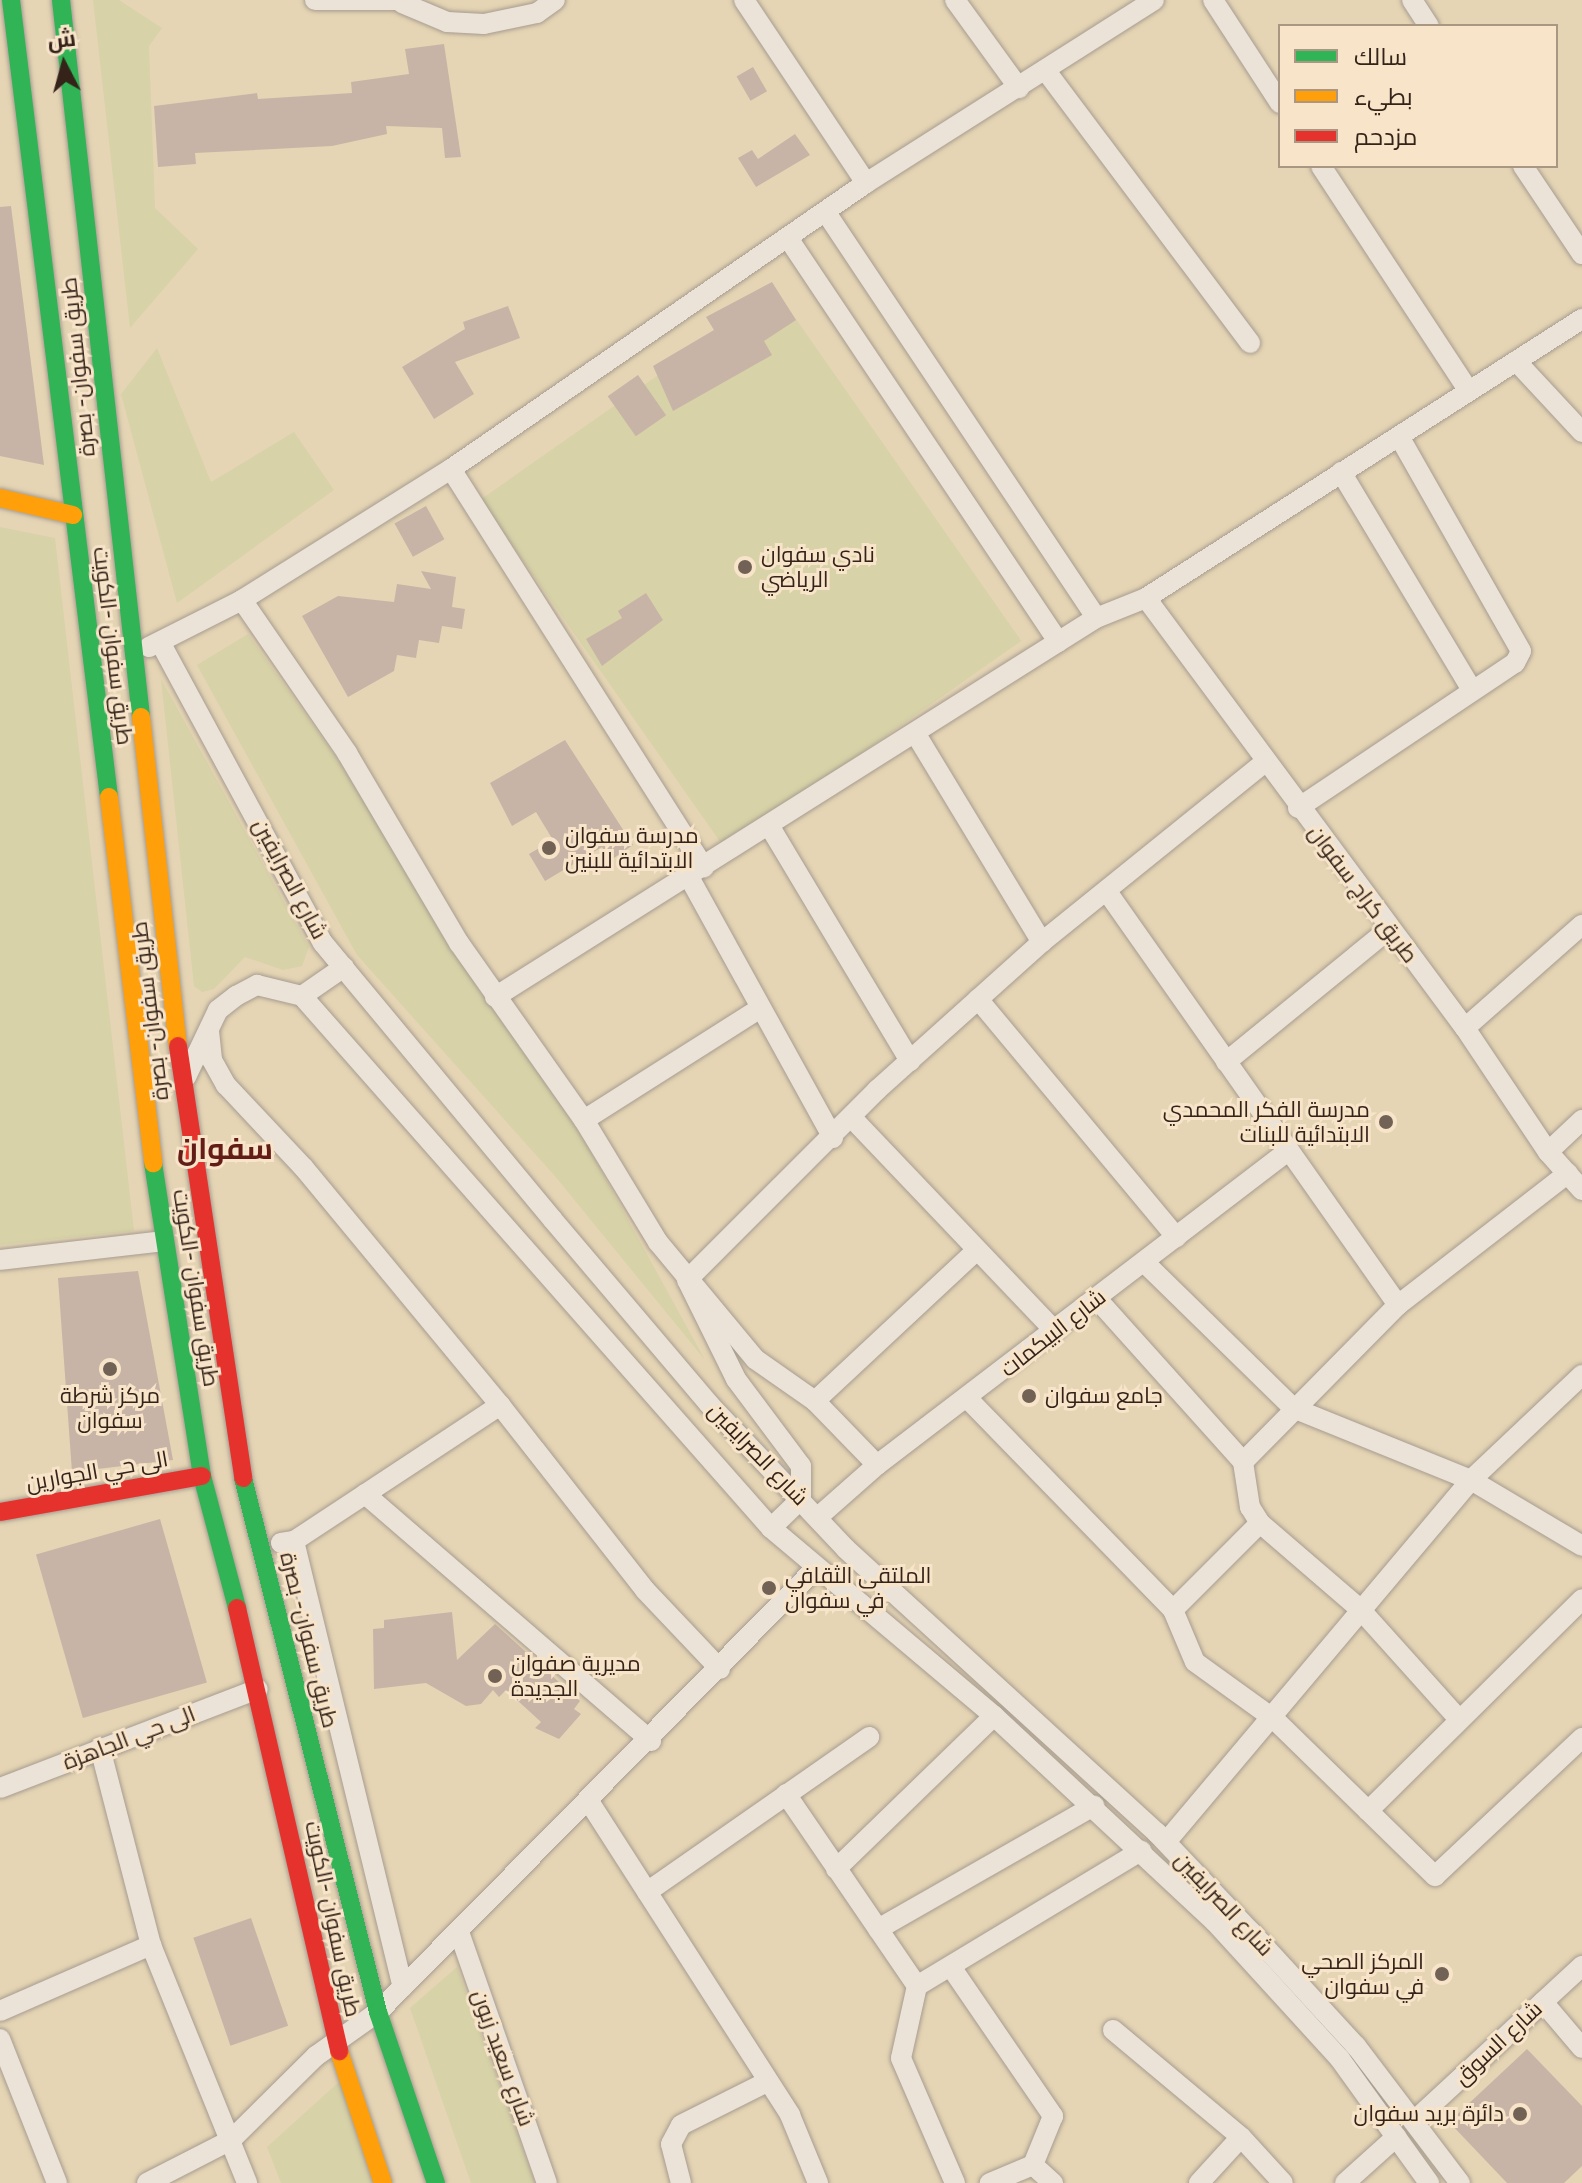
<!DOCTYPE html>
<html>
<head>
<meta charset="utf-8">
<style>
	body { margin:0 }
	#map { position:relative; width:1582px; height:2183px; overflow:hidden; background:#e3d7c6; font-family:"Roboto Serif",Cairo,serif }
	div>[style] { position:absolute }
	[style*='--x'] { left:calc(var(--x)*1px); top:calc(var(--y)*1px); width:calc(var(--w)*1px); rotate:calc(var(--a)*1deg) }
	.farmland>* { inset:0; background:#e5d5b4 }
	.green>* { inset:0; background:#d7d2a7; transform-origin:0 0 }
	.building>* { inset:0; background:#c7b4a6; transform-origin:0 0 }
	.roads { filter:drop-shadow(0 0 2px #a79c90) drop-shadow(0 0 2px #a79c90) }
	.street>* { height:20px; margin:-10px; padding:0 10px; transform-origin:10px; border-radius:10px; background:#ebe3d8 }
	.fast>* { height:18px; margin:-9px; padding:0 9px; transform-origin:9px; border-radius:9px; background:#30b455 }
	.slow>* { height:18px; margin:-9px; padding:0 9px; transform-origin:9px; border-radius:9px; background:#ff9f0a }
	.jam>* { height:18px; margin:-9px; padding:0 9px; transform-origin:9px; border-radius:9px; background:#e5322d }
	.dots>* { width:22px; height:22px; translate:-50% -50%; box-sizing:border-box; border:4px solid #f7e4c9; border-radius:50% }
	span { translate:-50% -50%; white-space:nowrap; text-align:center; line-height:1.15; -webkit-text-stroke:6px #f7e4c9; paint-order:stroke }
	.street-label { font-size:22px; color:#352319 }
	.poi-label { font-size:22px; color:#352319 }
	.left { translate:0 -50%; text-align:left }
	.right { translate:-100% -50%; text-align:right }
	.district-label { font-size:30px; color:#631d16; font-weight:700 }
	.legend { position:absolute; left:1278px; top:24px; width:280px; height:144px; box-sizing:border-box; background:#f7e4c9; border:2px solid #a99783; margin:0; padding:10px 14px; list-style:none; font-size:24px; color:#352319 }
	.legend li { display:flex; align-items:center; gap:16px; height:40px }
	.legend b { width:40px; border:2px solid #a99783 }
	.north { position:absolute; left:24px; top:24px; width:80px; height:80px; -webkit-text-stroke:6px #f7e4c9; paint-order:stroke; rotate:354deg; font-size:22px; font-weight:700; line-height:32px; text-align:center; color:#352319 }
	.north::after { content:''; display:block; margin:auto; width:28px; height:36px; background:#352319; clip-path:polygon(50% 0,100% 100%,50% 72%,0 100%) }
</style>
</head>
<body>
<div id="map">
	<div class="farmland">
		<i style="clip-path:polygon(evenodd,0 0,1582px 0,1582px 2183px,0 2183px,0 0,1280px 26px,1556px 26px,1556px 166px,1280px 166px,1280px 26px)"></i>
	</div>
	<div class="green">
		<i style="clip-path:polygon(93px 0,119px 0,162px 28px,149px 46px,155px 208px,198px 249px,130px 328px)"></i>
		<i style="left:777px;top:292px;width:426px;height:362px;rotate:55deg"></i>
		<i style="clip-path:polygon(157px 348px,211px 482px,294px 432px,334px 490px,177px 603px,121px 394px)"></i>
		<i style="clip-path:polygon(0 527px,55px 538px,134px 1231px,0 1245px)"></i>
		<i style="clip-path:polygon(248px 634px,335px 756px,588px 1147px,705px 1360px,554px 1175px,357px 955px,197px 665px)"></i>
		<i style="clip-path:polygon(161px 679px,309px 947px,302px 966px,283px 970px,245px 957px,214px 989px,202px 992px,194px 986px)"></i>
		<i style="clip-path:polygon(457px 1967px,535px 2183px,471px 2183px,410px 2008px)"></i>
		<i style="clip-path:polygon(340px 2081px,372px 2183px,281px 2183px,267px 2147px)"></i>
	</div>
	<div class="building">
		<i style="clip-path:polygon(444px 44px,461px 157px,445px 158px,442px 128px,386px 126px,387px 134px,332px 146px,195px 153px,196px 164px,158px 167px,154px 106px,257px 93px,258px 99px,352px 93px,351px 82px,409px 74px,405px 49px)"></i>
		<i style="left:753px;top:67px;width:28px;height:19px;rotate:60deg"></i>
		<i style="clip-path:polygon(795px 134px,810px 155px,756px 187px,738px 158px,752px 150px,758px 159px)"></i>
		<i style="clip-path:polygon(11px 206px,44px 465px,0 456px,0 207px)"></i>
		<i style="clip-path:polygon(772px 282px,796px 320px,764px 341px,772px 355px,673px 411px,653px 366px,714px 330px,706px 317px)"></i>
		<i style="clip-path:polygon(508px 306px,520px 338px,455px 362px,474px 394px,434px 419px,402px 367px,465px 329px,463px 322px)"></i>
		<i style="left:638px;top:375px;width:49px;height:37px;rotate:55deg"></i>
		<i style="left:426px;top:506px;width:38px;height:36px;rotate:61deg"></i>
		<i style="clip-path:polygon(421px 571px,456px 577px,452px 607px,465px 609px,462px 629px,442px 626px,439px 643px,419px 640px,416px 658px,397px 655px,394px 671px,348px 697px,302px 616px,338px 596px,394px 602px,397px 584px,431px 589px)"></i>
		<i style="clip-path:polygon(646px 593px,663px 620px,602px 666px,586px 639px,622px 618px,618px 611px)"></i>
		<i style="clip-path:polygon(565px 740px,633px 845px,611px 860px,602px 847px,545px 881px,529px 854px,553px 840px,536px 812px,512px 826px,490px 783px)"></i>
		<i style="clip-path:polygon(138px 1271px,173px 1460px,72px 1472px,58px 1278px)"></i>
		<i style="left:160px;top:1519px;width:170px;height:129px;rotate:74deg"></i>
		<i style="clip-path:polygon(452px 1612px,457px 1660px,495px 1624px,580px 1701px,574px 1709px,581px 1714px,559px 1739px,535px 1728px,541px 1722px,506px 1690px,499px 1697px,493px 1690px,481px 1704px,466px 1706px,426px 1683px,374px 1689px,373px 1629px,384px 1628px,384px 1620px)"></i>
		<i style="left:251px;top:1918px;width:114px;height:61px;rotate:71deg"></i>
		<i style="clip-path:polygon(1527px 2049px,1582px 2106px,1582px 2166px,1564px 2183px,1507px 2183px,1449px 2122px)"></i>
	</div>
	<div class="roads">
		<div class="street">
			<i style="--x:315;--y:0;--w:93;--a:0"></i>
			<i style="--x:744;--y:0;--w:220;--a:56.3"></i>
			<i style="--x:955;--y:0;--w:109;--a:54"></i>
			<i style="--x:1213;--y:0;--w:123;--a:57"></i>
			<i style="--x:1412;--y:0;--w:31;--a:57"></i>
			<i style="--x:402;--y:3;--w:49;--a:22.9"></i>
			<i style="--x:447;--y:22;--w:37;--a:3"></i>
			<i style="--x:484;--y:24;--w:54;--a:-11.7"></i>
			<i style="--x:537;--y:13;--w:22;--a:-36"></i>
			<i style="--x:1046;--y:71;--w:340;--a:53.1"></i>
			<i style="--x:1321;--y:166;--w:269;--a:56.7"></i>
			<i style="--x:1523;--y:166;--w:106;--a:56.2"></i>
			<i style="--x:827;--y:214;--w:485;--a:56.3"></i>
			<i style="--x:788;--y:238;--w:486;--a:56.2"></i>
			<i style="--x:1516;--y:361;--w:97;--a:47.1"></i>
			<i style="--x:451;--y:469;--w:472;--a:57.6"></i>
			<i style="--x:1341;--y:472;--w:252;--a:59"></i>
			<i style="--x:1146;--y:598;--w:535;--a:53.43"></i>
			<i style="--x:1465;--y:1028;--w:149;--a:56.2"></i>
			<i style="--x:1548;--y:1152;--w:51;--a:48.2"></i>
			<i style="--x:242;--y:600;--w:186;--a:55.5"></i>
			<i style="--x:347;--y:753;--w:221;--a:59.5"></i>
			<i style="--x:459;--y:943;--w:217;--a:54.8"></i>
			<i style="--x:584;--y:1120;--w:143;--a:58.8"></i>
			<i style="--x:658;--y:1242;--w:152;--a:50.3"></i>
			<i style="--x:755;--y:1359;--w:73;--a:35"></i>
			<i style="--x:815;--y:1401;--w:221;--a:-43"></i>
			<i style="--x:160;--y:642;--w:342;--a:61.6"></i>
			<i style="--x:323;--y:943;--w:360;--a:50.3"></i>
			<i style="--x:553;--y:1220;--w:241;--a:49.7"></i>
			<i style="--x:709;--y:1404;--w:199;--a:46.6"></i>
			<i style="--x:846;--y:1549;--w:421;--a:42.4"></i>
			<i style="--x:1157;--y:1833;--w:137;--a:46.5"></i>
			<i style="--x:1251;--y:1932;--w:155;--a:47.4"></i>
			<i style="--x:1356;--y:2046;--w:172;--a:52.8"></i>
			<i style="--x:149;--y:647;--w:104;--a:-26.8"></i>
			<i style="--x:242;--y:600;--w:247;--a:-32.1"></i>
			<i style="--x:451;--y:469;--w:504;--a:-34.57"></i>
			<i style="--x:866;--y:183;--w:341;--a:-32.4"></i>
			<i style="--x:917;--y:736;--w:241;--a:58.8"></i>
			<i style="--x:1298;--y:808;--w:261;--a:-33.8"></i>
			<i style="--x:1515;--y:663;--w:13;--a:-63"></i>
			<i style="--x:1521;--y:651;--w:247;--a:-119.6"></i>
			<i style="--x:770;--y:827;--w:273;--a:59.1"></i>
			<i style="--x:689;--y:877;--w:298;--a:61.1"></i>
			<i style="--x:1108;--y:893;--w:504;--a:54.86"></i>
			<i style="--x:302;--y:996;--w:51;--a:-34.6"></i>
			<i style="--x:495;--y:997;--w:711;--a:-32.24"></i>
			<i style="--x:1096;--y:618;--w:54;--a:-21.8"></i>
			<i style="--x:1146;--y:598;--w:518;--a:-32.62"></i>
			<i style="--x:978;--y:999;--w:310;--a:50.2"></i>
			<i style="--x:1465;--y:1028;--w:156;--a:-41.4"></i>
			<i style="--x:209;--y:1031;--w:29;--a:84"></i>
			<i style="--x:212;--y:1060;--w:29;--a:61"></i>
			<i style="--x:226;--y:1085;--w:114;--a:46.8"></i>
			<i style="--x:304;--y:1168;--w:308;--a:50.4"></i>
			<i style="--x:500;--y:1405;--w:235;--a:51.9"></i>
			<i style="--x:645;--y:1590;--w:109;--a:46.5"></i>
			<i style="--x:1226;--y:1062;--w:210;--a:-39.2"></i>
			<i style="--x:186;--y:1077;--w:74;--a:-64.5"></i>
			<i style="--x:218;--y:1010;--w:23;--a:-38"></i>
			<i style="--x:236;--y:996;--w:24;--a:-28"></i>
			<i style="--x:257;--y:985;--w:46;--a:13.7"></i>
			<i style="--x:302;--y:996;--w:709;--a:48.6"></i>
			<i style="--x:771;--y:1528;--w:292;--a:40.1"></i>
			<i style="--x:994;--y:1716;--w:302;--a:43"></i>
			<i style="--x:1215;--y:1922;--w:185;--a:47.6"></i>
			<i style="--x:1340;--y:2059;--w:153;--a:54.3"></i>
			<i style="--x:852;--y:1118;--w:294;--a:46.4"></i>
			<i style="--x:584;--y:1120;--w:207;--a:-32.4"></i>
			<i style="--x:1548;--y:1152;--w:47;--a:-43.3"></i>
			<i style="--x:0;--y:1260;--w:164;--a:-6.6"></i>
			<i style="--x:1144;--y:1262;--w:209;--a:44.4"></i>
			<i style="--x:1293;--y:1408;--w:192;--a:22"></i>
			<i style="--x:1471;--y:1480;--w:129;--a:30.7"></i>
			<i style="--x:1097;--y:1299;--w:219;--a:48.1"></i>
			<i style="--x:1243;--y:1462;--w:46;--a:81.2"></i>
			<i style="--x:1250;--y:1507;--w:19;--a:58"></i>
			<i style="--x:1260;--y:1523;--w:132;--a:40.7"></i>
			<i style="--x:1360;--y:1609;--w:145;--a:48.1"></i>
			<i style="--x:968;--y:1399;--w:294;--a:45.8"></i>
			<i style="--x:1173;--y:1610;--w:56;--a:67.1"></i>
			<i style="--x:1195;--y:1662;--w:97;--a:35.8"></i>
			<i style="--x:1274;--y:1719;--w:225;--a:44.3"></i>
			<i style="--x:1435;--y:1876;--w:202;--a:-43.2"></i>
			<i style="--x:815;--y:1401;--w:89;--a:45.9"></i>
			<i style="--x:1243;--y:1462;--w:221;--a:-45.4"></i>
			<i style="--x:1398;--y:1305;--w:215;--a:-37.8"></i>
			<i style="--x:365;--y:1494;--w:378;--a:40.8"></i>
			<i style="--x:818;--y:1517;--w:79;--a:-41.4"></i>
			<i style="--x:877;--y:1465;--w:517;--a:-37.38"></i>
			<i style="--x:771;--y:1528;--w:42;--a:-44"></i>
			<i style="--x:801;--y:1499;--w:33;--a:-90"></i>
			<i style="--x:801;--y:1466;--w:109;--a:-126.8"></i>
			<i style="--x:736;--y:1379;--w:110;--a:-116.3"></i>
			<i style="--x:687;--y:1280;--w:269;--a:-45"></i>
			<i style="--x:877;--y:1090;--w:222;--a:-41.9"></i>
			<i style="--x:1042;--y:942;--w:287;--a:-38.9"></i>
			<i style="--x:294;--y:1541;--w:459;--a:76.3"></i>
			<i style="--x:281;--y:1543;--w:13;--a:-9"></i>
			<i style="--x:294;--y:1541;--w:247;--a:-33.4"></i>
			<i style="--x:1173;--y:1610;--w:123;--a:-45"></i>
			<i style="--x:100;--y:1748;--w:203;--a:75.5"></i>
			<i style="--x:151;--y:1945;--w:257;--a:68"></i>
			<i style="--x:0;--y:1788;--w:276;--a:-21"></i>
			<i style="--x:786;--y:1794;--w:232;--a:55.7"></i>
			<i style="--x:590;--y:1803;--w:371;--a:57.3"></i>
			<i style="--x:790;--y:2115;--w:74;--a:67.6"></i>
			<i style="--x:1368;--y:1811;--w:301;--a:-44.7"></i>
			<i style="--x:1166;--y:1842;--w:473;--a:-49.9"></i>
			<i style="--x:1471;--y:1480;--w:153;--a:-43.4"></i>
			<i style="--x:836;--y:1869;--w:220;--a:-44.1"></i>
			<i style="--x:647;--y:1892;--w:271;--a:-34.9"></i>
			<i style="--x:878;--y:1929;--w:249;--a:-29.7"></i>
			<i style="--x:459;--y:1932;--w:266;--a:70.7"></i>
			<i style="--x:951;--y:1967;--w:181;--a:55.6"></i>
			<i style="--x:1053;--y:2116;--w:53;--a:112.2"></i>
			<i style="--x:1033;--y:2165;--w:47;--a:157.3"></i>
			<i style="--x:1543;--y:2002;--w:60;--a:49.7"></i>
			<i style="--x:0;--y:2011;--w:165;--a:-23.6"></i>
			<i style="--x:1113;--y:2030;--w:167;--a:39.9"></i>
			<i style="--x:1241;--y:2137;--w:62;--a:47.6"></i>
			<i style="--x:0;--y:2039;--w:155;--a:68.4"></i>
			<i style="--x:1414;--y:2121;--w:229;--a:-42.7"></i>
			<i style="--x:1033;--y:2165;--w:27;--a:42"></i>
			<i style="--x:147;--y:2183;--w:94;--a:-27.1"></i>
			<i style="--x:231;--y:2140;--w:120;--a:-44.7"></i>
			<i style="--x:316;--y:2056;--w:76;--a:-35.4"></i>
			<i style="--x:378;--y:2012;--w:621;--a:-45.39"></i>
			<i style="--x:681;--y:2183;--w:40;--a:-104.4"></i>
			<i style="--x:671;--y:2144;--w:21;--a:-62"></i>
			<i style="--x:681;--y:2125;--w:96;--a:-26.6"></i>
			<i style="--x:955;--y:2183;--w:136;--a:-113.4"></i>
			<i style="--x:901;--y:2058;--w:74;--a:-77.5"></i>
			<i style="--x:917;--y:1986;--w:262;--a:-31.1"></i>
			<i style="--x:1199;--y:2183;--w:62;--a:-47.6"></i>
			<i style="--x:1345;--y:2183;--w:69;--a:-42"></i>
		</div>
		<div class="fast">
			<i style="--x:11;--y:0;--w:803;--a:82.99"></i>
			<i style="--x:61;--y:0;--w:721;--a:83.63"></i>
			<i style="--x:153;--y:1163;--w:317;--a:81.1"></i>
			<i style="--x:202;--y:1476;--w:137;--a:75.1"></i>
			<i style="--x:243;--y:1478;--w:551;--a:75.81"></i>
			<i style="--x:378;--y:2012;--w:181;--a:71.3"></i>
		</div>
		<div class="slow">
			<i style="--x:0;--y:498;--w:75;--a:13.1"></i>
			<i style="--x:141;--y:717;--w:331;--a:83.6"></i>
			<i style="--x:109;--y:797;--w:369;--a:83.1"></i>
			<i style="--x:339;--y:2051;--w:139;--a:71.6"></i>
		</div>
		<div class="jam">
			<i style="--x:178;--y:1046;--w:437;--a:81.4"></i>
			<i style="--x:0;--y:1512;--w:205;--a:-10.1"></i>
			<i style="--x:237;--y:1608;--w:455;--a:77"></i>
		</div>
	</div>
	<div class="dots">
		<i style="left:745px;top:567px;background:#726256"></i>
		<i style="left:549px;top:848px;background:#726256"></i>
		<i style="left:1386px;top:1122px;background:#726256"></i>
		<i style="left:110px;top:1369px;background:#726256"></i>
		<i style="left:1029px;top:1396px;background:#726256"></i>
		<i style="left:769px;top:1588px;background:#726256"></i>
		<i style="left:495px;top:1676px;background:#726256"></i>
		<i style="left:1442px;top:1974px;background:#726256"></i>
		<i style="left:1520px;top:2114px;background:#726256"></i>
	</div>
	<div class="street-label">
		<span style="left:78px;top:367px;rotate:-96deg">طريق سفوان- بصرة</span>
		<span style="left:113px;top:646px;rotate:83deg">طريق سفوان -الكويت</span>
		<span style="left:290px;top:879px;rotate:62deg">شارع الصرايفين</span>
		<span style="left:1363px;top:894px;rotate:53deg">طريق كراج سفوان</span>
		<span style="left:150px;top:1011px;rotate:-97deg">طريق سفوان- بصرة</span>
		<span style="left:196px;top:1288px;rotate:81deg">طريق سفوان -الكويت</span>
		<span style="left:1053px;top:1333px;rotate:-38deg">شارع البيكمات</span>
		<span style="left:758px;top:1454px;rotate:46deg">شارع الصرايفين</span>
		<span style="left:97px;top:1471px;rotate:-10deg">الى حي الجوارين</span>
		<span style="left:309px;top:1640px;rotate:76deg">طريق سفوان- بصرة</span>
		<span style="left:129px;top:1738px;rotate:-21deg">الى حي الجاهزة</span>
		<span style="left:1224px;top:1904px;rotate:47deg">شارع الصرايفين</span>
		<span style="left:333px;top:1919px;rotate:78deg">طريق سفوان -الكويت</span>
		<span style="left:1498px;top:2043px;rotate:-43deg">شارع السوق</span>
		<span style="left:503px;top:2058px;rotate:70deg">شارع سعيد زبون</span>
	</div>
	<div class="poi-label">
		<span class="left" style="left:761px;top:567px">نادي سفوان<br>الرياضي</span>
		<span class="left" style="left:565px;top:848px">مدرسة سفوان<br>الابتدائية للبنين</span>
		<span class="right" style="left:1370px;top:1122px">مدرسة الفكر المحمدي<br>الابتدائية للبنات</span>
		<span style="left:110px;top:1408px">مركز شرطة<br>سفوان</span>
		<span class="left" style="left:1045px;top:1396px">جامع سفوان</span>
		<span class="left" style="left:785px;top:1588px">الملتقى الثقافي<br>في سفوان</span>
		<span class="left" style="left:511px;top:1676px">مديرية صفوان<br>الجديدة</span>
		<span class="right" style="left:1424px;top:1974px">المركز الصحي<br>في سفوان</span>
		<span class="right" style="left:1504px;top:2114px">دائرة بريد سفوان</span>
	</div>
	<div class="district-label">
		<span style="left:225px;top:1149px">سفوان</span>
	</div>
	<ul class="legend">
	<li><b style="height:10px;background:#30b455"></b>سالك</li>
	<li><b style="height:10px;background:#ff9f0a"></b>بطيء</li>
	<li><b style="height:10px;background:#e5322d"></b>مزدحم</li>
	</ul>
	<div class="north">ش</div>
</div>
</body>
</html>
